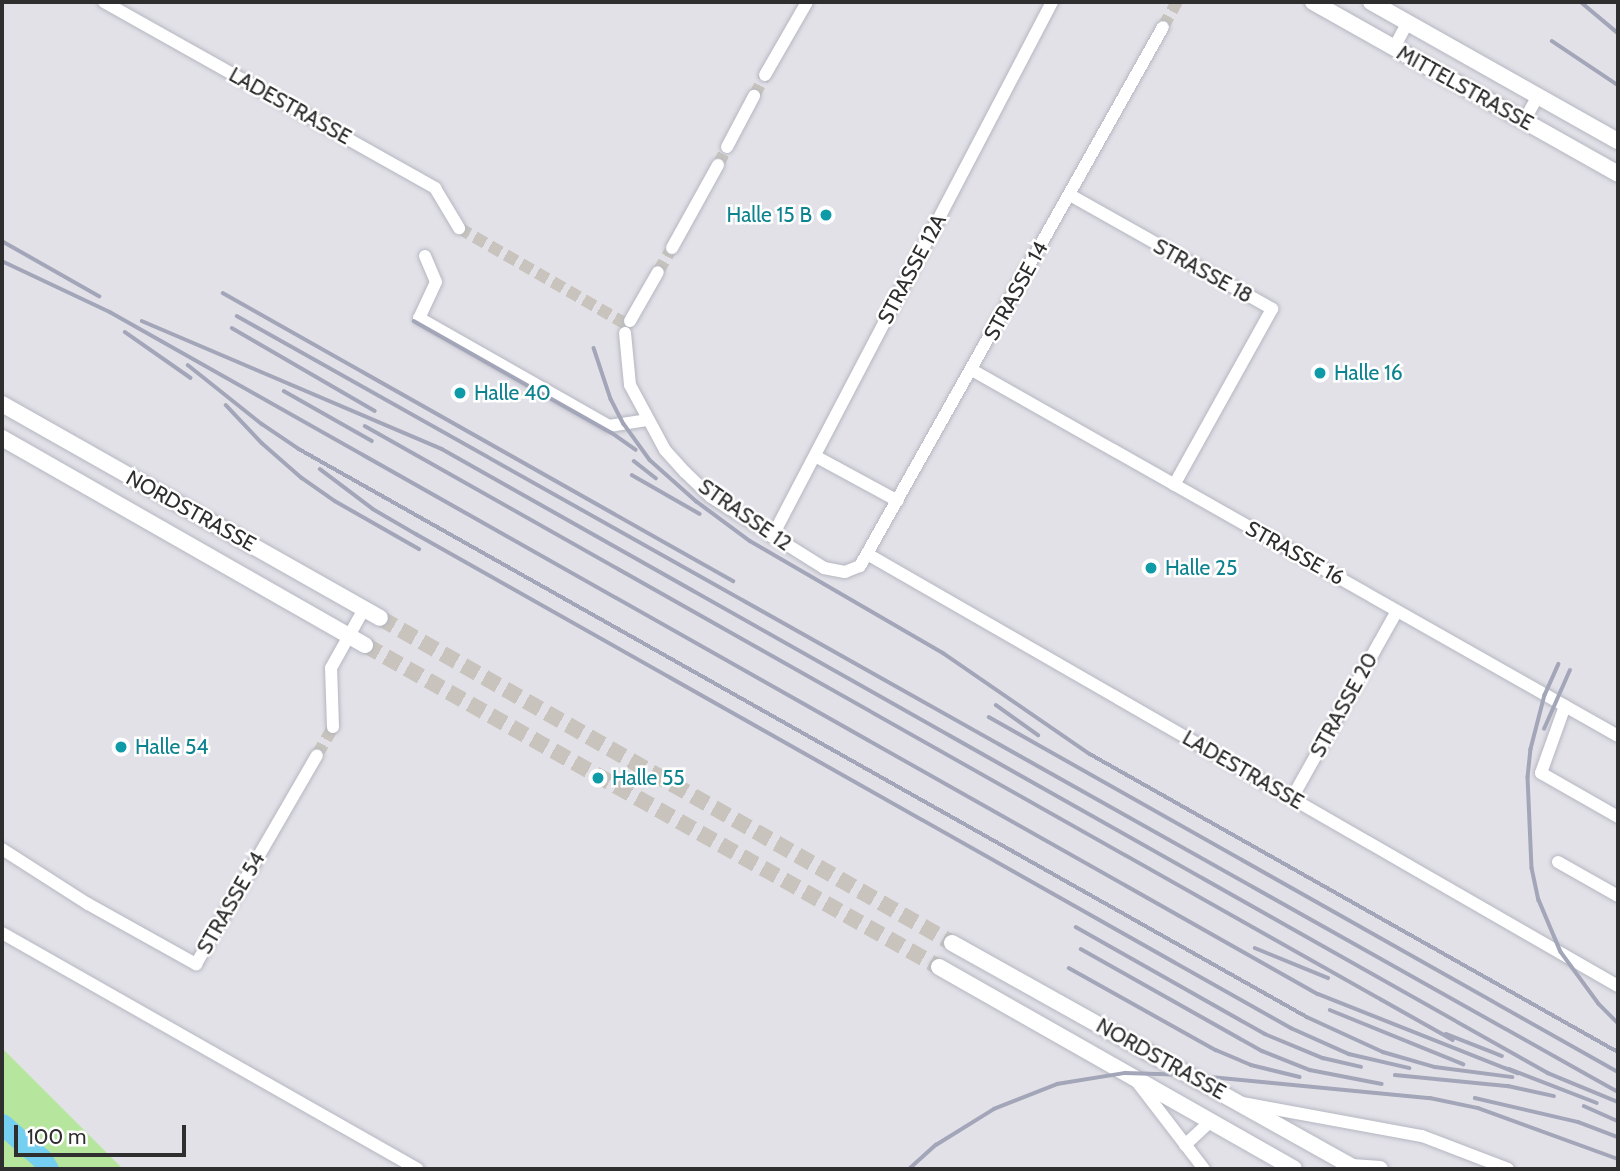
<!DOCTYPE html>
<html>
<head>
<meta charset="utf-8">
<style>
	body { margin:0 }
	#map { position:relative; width:1620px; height:1171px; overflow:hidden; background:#efe9e1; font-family:Cabin,sans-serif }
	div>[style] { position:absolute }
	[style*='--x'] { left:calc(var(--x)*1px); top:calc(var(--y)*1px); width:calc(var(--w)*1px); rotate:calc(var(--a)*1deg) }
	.industrial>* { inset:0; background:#e3e1e8 }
	.green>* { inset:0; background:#b6e59e }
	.river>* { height:21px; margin:-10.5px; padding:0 10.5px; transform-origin:10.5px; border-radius:10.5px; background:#75cff0 }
	.minor-tunnel>* { height:12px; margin-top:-6px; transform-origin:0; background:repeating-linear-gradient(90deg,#c8c4bd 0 12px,transparent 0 18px) }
	.tertiary-tunnel>* { height:16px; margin-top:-8px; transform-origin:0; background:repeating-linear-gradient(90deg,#c8c4bd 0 16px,transparent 0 24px) }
	.roads { filter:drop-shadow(0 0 2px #b4b7c1) drop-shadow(0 0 2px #b4b7c1) }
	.minor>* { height:12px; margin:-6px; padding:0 6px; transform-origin:6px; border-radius:6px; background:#fff }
	.tertiary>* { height:16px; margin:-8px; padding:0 8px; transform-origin:8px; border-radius:8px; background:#fff }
	.rail>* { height:3.5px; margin:-1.75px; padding:0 1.75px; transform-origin:1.75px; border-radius:1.75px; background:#a3a6b8 }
	.dots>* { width:19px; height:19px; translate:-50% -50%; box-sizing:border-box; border:4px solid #fff; border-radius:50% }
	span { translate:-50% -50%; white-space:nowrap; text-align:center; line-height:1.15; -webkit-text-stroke:5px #fff; paint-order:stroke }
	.street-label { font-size:21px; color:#2e2e2e }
	.culture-label { font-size:21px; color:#0d838f }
	.right { translate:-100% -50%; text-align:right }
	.left { translate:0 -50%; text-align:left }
	.frame { position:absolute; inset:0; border:4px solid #2e2e2e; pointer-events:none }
	.scale { position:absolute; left:14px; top:1125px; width:172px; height:32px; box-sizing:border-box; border:4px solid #2e2e2e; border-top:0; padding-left:9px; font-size:21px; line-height:24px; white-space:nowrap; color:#2e2e2e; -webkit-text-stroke:5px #fff; paint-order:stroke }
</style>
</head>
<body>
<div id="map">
	<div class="industrial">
		<i style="clip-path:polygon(2px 2px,1618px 2px,1618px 1169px,123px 1169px,2px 1048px)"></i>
	</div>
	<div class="green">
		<i style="clip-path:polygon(2px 1048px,123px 1169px,2px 1169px)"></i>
	</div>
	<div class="river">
		<i style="--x:2;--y:1124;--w:53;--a:41.2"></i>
		<i style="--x:42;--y:1159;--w:12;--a:59"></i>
	</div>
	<div class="minor-tunnel">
		<i style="--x:1163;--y:27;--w:29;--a:-61"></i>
		<i style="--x:754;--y:96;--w:24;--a:-62"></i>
		<i style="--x:718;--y:165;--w:20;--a:-63"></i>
		<i style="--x:459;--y:228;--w:195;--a:29.9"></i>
		<i style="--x:658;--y:272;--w:28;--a:-60"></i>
		<i style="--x:317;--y:755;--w:32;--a:-60"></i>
	</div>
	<div class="tertiary-tunnel">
		<i style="--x:380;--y:618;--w:658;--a:29.6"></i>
		<i style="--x:365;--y:645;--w:658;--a:29.29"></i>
	</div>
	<div class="roads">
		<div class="minor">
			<i style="--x:104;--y:2;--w:380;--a:29.3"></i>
			<i style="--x:435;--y:188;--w:47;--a:59"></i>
			<i style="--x:1394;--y:48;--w:30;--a:-62"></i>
			<i style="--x:765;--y:75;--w:84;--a:-60.1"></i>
			<i style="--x:1524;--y:121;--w:29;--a:-61"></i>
			<i style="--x:727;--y:147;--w:58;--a:-62.1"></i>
			<i style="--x:1070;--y:195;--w:232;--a:29.4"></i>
			<i style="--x:1272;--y:309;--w:201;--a:119.1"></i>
			<i style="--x:672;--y:248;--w:95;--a:-61"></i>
			<i style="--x:425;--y:256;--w:28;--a:67"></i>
			<i style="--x:436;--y:282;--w:40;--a:115"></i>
			<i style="--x:419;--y:318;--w:219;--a:29.6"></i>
			<i style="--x:609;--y:426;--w:38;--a:-9"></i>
			<i style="--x:630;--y:321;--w:56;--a:-60.3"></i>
			<i style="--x:625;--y:333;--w:52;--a:84.5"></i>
			<i style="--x:630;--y:385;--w:74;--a:61.7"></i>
			<i style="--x:665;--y:450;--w:30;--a:48"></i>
			<i style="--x:685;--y:472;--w:36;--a:44"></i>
			<i style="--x:711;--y:497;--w:133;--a:32.1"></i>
			<i style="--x:824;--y:568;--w:21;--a:11"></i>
			<i style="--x:845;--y:572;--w:16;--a:-22"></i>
			<i style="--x:860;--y:566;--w:618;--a:-60.66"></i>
			<i style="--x:972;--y:370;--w:742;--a:29.53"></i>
			<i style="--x:815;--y:456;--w:94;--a:28.5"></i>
			<i style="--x:772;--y:537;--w:604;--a:-62.37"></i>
			<i style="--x:869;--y:555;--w:864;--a:29.92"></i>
			<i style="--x:1565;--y:706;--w:71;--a:109.7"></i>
			<i style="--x:1541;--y:773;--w:89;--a:29.7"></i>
			<i style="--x:333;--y:727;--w:59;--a:-91.9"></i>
			<i style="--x:331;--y:668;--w:68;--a:-60.8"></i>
			<i style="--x:1292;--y:798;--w:214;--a:-60.7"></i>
			<i style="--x:2;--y:849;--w:102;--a:32.6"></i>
			<i style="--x:88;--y:904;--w:124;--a:29.1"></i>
			<i style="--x:196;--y:964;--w:241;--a:-59.9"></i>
			<i style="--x:1558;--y:862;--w:69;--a:29.5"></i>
			<i style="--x:2;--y:933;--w:478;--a:29.6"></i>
			<i style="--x:1138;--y:1083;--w:108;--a:52.5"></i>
			<i style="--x:1242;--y:1103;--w:183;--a:10.4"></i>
			<i style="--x:1422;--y:1136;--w:92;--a:21"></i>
			<i style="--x:1185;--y:1145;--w:34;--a:-43"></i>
		</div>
		<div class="tertiary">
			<i style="--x:1313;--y:2;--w:350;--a:29.4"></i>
			<i style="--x:1371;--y:2;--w:283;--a:29.4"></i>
			<i style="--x:2;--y:404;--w:434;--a:29.5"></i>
			<i style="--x:2;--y:438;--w:418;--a:29.7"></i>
			<i style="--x:952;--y:943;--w:463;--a:29.2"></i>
			<i style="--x:939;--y:967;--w:408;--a:29.6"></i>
			<i style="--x:1352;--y:1167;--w:28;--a:4"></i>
		</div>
	</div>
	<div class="rail">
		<i style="--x:1581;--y:2;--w:48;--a:40"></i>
		<i style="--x:1552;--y:41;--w:79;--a:33.7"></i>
		<i style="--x:2;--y:241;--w:112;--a:29.6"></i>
		<i style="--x:2;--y:261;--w:119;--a:25.3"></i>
		<i style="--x:110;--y:312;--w:1387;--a:29.45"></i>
		<i style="--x:1318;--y:994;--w:215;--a:21.6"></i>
		<i style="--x:223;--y:293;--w:586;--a:29.45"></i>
		<i style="--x:237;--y:316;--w:1584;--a:29.33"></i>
		<i style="--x:142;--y:321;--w:326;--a:23.1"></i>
		<i style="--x:442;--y:449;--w:1270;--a:29.43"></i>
		<i style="--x:1548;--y:1073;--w:76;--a:22.5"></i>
		<i style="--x:414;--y:321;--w:227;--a:29.5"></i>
		<i style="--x:612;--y:433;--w:29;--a:35"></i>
		<i style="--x:232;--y:328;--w:165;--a:30.1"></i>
		<i style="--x:125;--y:332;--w:80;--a:34.9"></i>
		<i style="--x:594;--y:348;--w:54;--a:71.6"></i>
		<i style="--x:611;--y:399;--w:28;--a:63"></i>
		<i style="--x:624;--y:424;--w:44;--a:54.2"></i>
		<i style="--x:650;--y:460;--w:62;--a:41.7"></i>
		<i style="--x:696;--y:501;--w:67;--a:36.5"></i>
		<i style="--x:750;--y:541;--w:223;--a:30.1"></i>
		<i style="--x:943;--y:653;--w:178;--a:34.5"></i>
		<i style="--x:1090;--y:754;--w:606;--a:29.44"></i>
		<i style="--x:188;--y:365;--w:95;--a:38.6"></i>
		<i style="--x:262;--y:424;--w:45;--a:34"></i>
		<i style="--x:299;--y:449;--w:1157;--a:29.4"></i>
		<i style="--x:1307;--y:1017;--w:84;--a:24.7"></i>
		<i style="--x:1383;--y:1052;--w:54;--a:16.1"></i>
		<i style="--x:1435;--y:1067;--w:78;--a:7.4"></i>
		<i style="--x:284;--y:391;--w:101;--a:29.6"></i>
		<i style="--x:226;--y:405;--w:52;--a:46.5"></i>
		<i style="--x:262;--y:443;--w:53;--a:41.2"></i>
		<i style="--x:302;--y:478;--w:40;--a:34.9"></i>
		<i style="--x:335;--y:501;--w:97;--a:29.7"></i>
		<i style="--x:365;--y:426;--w:1249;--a:29.44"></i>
		<i style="--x:634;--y:461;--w:28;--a:38"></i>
		<i style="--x:320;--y:469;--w:66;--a:37"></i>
		<i style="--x:373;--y:509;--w:50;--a:30.2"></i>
		<i style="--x:416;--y:534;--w:1005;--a:29.45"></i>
		<i style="--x:1291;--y:1028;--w:64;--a:24.1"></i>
		<i style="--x:1349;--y:1054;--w:62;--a:13.1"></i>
		<i style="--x:632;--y:475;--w:78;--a:29.8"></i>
		<i style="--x:1559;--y:664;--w:34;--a:114"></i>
		<i style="--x:1545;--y:695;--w:56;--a:104.5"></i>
		<i style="--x:1531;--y:749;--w:28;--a:96"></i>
		<i style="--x:1528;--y:777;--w:91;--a:87.5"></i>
		<i style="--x:1532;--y:868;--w:33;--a:78"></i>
		<i style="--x:1539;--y:900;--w:56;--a:67.1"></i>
		<i style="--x:1561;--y:952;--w:64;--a:53.8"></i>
		<i style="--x:1599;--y:1004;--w:27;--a:45"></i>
		<i style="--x:996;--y:705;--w:52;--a:35.5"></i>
		<i style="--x:989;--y:717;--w:722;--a:29.44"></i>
		<i style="--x:1544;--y:729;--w:64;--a:-66.2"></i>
		<i style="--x:1076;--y:927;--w:217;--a:29.5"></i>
		<i style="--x:1265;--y:1034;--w:63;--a:22.5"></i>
		<i style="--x:1323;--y:1058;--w:39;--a:13"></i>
		<i style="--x:1255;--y:948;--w:79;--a:22.3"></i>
		<i style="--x:1081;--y:949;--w:208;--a:29.4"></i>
		<i style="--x:1262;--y:1051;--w:52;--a:21.6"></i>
		<i style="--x:1310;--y:1070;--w:73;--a:11"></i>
		<i style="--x:1069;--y:968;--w:168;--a:29.2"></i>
		<i style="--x:1216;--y:1050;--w:38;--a:23"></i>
		<i style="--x:1251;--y:1065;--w:50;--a:13.8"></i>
		<i style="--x:1330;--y:1010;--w:144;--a:22.1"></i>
		<i style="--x:1446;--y:1034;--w:60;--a:21.4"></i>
		<i style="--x:1509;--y:1069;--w:94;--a:21.1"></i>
		<i style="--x:1395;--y:1075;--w:114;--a:5.6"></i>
		<i style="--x:1508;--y:1086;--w:47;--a:12.3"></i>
		<i style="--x:1475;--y:1098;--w:106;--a:13.1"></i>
		<i style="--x:1578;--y:1122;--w:43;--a:20.6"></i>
		<i style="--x:1584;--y:1106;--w:37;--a:24"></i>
		<i style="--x:909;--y:1169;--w:36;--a:-42"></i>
		<i style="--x:936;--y:1145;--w:68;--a:-31.8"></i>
		<i style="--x:994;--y:1109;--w:68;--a:-21.6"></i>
		<i style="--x:1057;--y:1084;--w:69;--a:-9.2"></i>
		<i style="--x:1125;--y:1073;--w:65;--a:1.8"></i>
		<i style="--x:1190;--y:1075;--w:241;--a:5.5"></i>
		<i style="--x:1430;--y:1098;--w:49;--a:11.8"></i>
		<i style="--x:1478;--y:1108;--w:149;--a:20"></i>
	</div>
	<div class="dots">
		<i style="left:826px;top:215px;background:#0f9aa8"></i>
		<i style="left:1320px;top:373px;background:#0f9aa8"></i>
		<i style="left:460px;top:393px;background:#0f9aa8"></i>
		<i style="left:1151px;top:568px;background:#0f9aa8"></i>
		<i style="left:121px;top:747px;background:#0f9aa8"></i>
		<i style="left:598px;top:778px;background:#0f9aa8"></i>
	</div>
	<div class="street-label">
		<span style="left:1465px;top:88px;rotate:29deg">MITTELSTRASSE</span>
		<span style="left:290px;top:106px;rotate:29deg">LADESTRASSE</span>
		<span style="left:912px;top:269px;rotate:-62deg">STRASSE 12A</span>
		<span style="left:1203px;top:271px;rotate:29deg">STRASSE 18</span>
		<span style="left:1016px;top:291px;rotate:-61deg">STRASSE 14</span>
		<span style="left:191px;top:511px;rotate:29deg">NORDSTRASSE</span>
		<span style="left:745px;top:515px;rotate:35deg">STRASSE 12</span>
		<span style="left:1295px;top:553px;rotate:29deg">STRASSE 16</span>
		<span style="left:1344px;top:705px;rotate:-61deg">STRASSE 20</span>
		<span style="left:1243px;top:770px;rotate:30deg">LADESTRASSE</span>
		<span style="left:231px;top:903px;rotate:-60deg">STRASSE 54</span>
		<span style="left:1161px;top:1059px;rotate:29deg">NORDSTRASSE</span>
	</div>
	<div class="culture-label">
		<span class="right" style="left:812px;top:215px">Halle 15 B</span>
		<span class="left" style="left:1334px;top:373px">Halle 16</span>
		<span class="left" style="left:474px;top:393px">Halle 40</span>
		<span class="left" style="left:1165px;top:568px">Halle 25</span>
		<span class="left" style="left:135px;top:747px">Halle 54</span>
		<span class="left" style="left:612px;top:778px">Halle 55</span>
	</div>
	<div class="frame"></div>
	<div class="scale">100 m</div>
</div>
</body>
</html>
